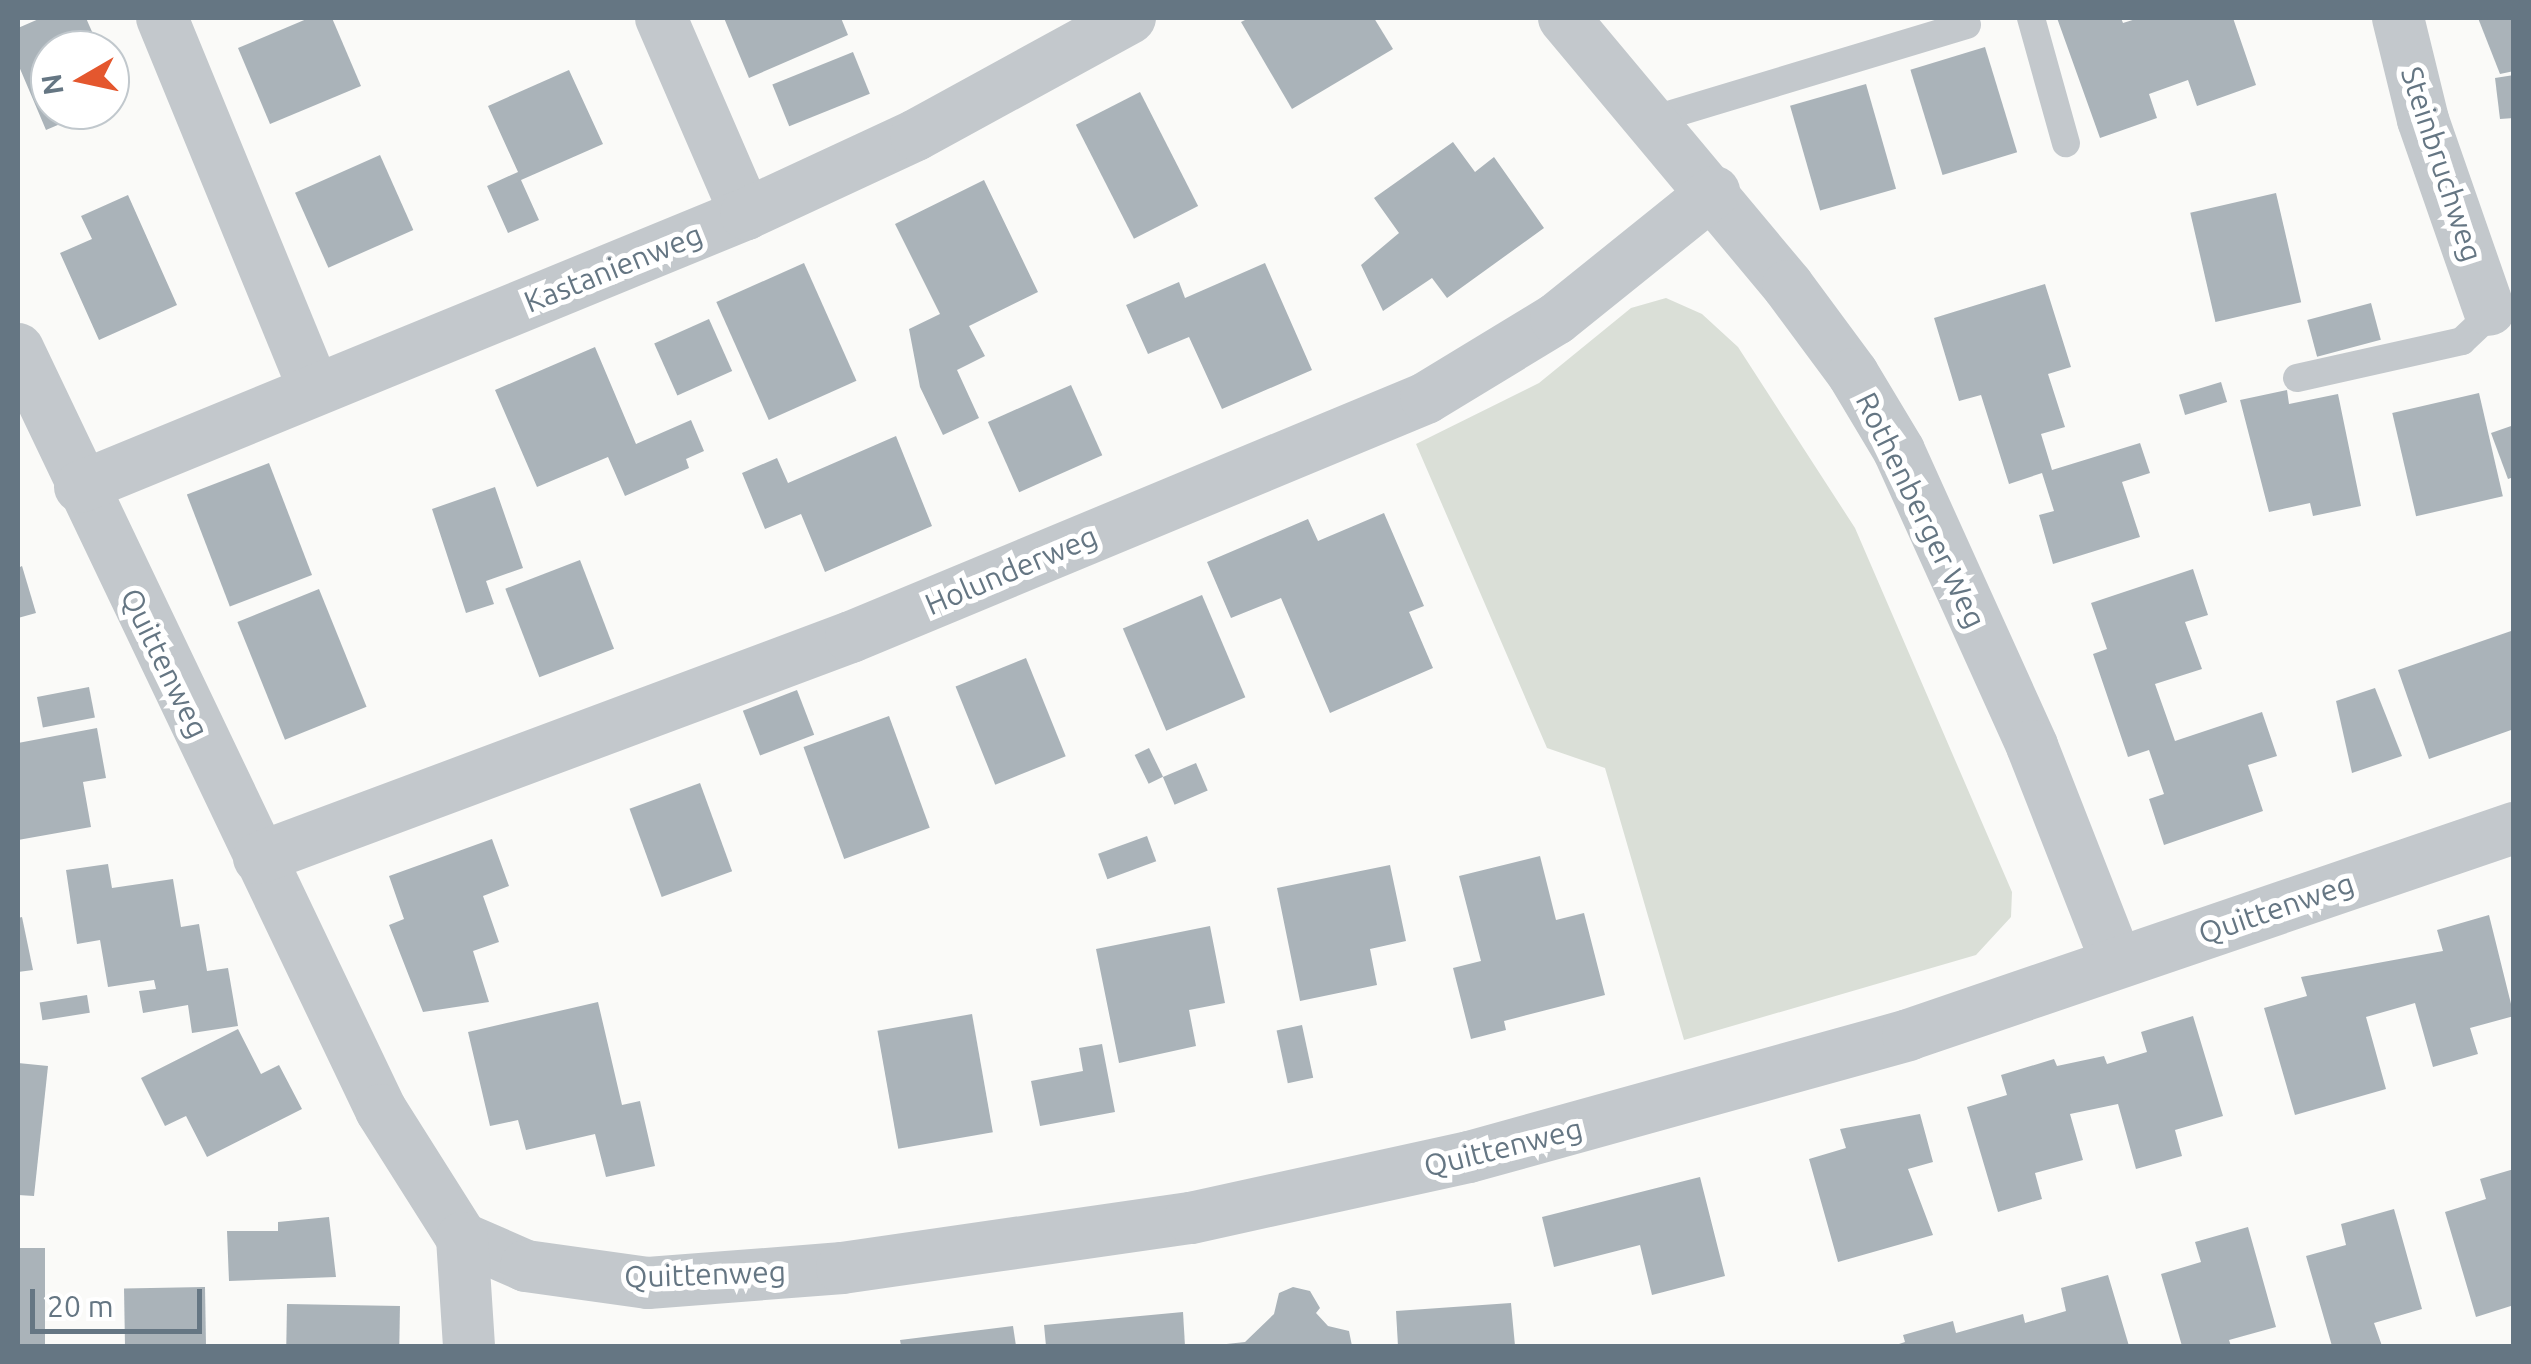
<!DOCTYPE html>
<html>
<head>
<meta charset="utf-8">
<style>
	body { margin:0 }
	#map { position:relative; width:2531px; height:1364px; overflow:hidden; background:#fafaf8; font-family:Ubuntu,sans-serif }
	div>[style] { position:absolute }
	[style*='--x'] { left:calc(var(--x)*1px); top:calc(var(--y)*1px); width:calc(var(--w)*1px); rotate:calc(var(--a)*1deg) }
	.green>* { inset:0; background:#dadfd7 }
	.building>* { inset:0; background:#aab3b9; transform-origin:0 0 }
	.service>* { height:28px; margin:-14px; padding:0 14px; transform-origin:14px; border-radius:14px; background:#c3c8cc }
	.minor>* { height:52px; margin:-26px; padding:0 26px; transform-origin:26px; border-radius:26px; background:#c3c8cc }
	span { translate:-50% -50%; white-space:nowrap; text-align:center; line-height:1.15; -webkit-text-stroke:10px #fff; paint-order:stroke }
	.street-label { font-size:30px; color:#657683 }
	.frame { position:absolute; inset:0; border:20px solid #657683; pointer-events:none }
	.north { position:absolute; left:30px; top:30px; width:100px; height:100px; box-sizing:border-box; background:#fff; border:2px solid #c1c8cd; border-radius:50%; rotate:261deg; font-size:28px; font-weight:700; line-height:40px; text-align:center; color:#657683 }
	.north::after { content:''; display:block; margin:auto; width:35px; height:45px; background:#e4572e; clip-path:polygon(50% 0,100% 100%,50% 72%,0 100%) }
	.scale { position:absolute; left:30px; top:1289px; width:172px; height:45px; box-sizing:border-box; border:5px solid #657683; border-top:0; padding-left:12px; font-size:30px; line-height:35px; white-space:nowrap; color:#657683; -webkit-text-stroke:8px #fff; paint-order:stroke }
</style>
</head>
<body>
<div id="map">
	<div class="green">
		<i style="clip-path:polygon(1666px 298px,1702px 314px,1738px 347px,1855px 528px,2012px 892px,2011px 917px,1976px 955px,1684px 1040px,1605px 768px,1547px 748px,1416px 444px,1539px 383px,1631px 308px)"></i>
	</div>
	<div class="building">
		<i style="clip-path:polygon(41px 18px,86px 18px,100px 50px,50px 50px,50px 110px,93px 110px,46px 130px,18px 64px,18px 28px)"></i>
		<i style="clip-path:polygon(309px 18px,332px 18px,361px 86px,270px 124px,238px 48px)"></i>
		<i style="clip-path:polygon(724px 18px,841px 18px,848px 35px,749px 78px)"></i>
		<i style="clip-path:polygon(1249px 18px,1374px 18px,1393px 49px,1292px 109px,1241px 22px)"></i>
		<i style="clip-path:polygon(2057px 18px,2121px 18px,2123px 23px,2139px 18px,2233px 18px,2256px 85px,2197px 106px,2188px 80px,2149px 94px,2157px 118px,2100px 138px)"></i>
		<i style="clip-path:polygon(2478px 18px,2514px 18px,2514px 71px,2500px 74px)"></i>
		<i style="left:1985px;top:47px;width:110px;height:78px;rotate:73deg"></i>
		<i style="left:853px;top:52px;width:45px;height:87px;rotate:68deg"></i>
		<i style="clip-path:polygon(569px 70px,603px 144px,521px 180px,539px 220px,508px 233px,487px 186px,518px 172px,488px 106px)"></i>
		<i style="clip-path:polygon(2514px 75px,2514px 118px,2500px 119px,2495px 78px)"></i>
		<i style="left:1866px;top:84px;width:109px;height:79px;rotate:74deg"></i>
		<i style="left:1140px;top:92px;width:128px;height:72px;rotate:63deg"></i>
		<i style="clip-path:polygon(1453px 142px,1475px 172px,1494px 157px,1544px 228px,1447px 298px,1432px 278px,1383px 311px,1361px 265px,1399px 233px,1374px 198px)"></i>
		<i style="left:380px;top:155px;width:82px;height:93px;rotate:66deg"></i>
		<i style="clip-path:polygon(984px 180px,1038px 292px,969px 326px,985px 356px,957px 370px,979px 418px,943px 435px,920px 387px,909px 329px,940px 314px,895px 224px)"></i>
		<i style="left:2276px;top:193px;width:112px;height:88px;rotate:77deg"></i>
		<i style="clip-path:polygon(128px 195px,177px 305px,99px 340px,60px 253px,92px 239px,81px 216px)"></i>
		<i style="left:804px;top:263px;width:129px;height:96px;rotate:66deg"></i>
		<i style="clip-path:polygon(1265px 263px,1312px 370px,1222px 409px,1189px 337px,1148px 354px,1126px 305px,1179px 282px,1185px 298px)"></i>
		<i style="clip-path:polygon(2045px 284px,2071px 367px,2048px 374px,2065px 427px,2041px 434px,2052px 470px,2140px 443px,2150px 473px,2122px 482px,2140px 537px,2053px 564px,2039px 515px,2054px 511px,2042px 473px,2009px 484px,1981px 395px,1959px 401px,1934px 318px)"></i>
		<i style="left:2371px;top:303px;width:38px;height:66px;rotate:75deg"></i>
		<i style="left:709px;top:319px;width:57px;height:60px;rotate:66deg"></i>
		<i style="clip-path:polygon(595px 347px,636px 444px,691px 420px,704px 451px,686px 459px,689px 468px,625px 496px,608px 457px,537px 487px,495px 390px)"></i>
		<i style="left:2221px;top:382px;width:21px;height:44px;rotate:73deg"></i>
		<i style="left:1071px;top:385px;width:77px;height:91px;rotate:66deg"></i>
		<i style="clip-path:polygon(2287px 390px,2289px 404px,2338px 394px,2361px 506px,2313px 516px,2310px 503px,2269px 512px,2240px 400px)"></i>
		<i style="left:2479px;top:393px;width:106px;height:89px;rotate:77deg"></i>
		<i style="clip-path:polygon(2514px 425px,2514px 477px,2508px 479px,2491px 433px)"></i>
		<i style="clip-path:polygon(896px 436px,932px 526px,825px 572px,801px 514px,765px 529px,742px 473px,777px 458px,788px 483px)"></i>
		<i style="left:269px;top:463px;width:120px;height:88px;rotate:69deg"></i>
		<i style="clip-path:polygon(495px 487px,523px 568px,486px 581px,494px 604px,466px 613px,432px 509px)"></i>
		<i style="clip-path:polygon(1384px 513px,1424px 606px,1409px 612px,1433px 668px,1330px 713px,1281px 598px,1231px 618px,1207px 562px,1308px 519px,1318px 541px)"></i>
		<i style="left:580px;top:560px;width:95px;height:80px;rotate:69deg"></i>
		<i style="clip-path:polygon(22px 566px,36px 613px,18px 618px,18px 568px)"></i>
		<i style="clip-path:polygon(2193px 569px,2208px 615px,2185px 622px,2202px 669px,2155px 684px,2175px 741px,2262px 712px,2277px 756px,2248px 765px,2263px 811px,2164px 845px,2149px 799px,2164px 794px,2149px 750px,2128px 757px,2093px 654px,2107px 649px,2091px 603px)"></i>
		<i style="left:319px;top:589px;width:127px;height:88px;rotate:68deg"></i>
		<i style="left:1202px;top:595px;width:111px;height:86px;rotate:67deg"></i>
		<i style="clip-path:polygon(2514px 630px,2514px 729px,2429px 759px,2398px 670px)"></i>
		<i style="left:1026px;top:658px;width:106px;height:76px;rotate:68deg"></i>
		<i style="left:89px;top:687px;width:31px;height:53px;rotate:79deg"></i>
		<i style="clip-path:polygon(2375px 688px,2402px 756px,2352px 773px,2336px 701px)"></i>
		<i style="left:797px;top:690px;width:48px;height:58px;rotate:69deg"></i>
		<i style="left:889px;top:716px;width:119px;height:91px;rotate:70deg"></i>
		<i style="clip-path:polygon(97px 728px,106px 778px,83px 782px,91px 827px,18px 840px,18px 743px)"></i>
		<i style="left:1149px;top:748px;width:32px;height:16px;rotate:64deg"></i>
		<i style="left:1196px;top:763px;width:30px;height:36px;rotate:67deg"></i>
		<i style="left:700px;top:783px;width:94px;height:75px;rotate:70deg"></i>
		<i style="left:1147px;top:836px;width:27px;height:52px;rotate:70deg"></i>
		<i style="clip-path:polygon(492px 839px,509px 886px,483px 896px,499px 942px,473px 951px,489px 1002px,423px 1012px,389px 925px,404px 919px,389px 876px)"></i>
		<i style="clip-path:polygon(1540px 856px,1556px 920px,1584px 913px,1605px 995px,1504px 1021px,1506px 1030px,1471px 1039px,1453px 968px,1481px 961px,1459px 876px)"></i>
		<i style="clip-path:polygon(108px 864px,112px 888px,173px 879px,181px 927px,199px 924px,207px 971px,228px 968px,238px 1026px,192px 1033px,188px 1005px,143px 1013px,139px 991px,156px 989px,154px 980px,108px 987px,100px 940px,77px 944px,66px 870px)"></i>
		<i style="clip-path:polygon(1390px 865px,1406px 941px,1370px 949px,1377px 985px,1300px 1001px,1277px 888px)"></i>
		<i style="clip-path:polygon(2489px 915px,2514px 1016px,2470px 1028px,2478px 1054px,2433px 1067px,2415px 1003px,2366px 1017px,2386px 1089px,2295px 1115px,2264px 1008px,2307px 996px,2301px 977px,2443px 951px,2437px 930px)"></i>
		<i style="clip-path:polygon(22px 917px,33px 970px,18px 972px,18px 918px)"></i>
		<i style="clip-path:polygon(1210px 926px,1225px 1003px,1189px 1010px,1196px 1046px,1119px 1063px,1096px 949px)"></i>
		<i style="left:87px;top:995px;width:18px;height:48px;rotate:81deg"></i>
		<i style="clip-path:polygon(598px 1002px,622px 1105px,640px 1101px,655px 1166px,606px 1177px,595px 1134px,526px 1150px,518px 1120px,490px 1126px,468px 1032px)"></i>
		<i style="left:972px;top:1014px;width:120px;height:96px;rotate:80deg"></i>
		<i style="clip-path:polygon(2193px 1016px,2223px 1116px,2175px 1130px,2182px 1156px,2136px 1169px,2118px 1104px,2070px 1114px,2083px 1160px,2035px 1173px,2042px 1199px,1998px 1212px,1967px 1107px,2007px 1095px,2001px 1075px,2054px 1059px,2057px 1066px,2104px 1056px,2107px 1064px,2147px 1052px,2141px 1032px)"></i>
		<i style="left:1302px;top:1025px;width:54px;height:26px;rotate:78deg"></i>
		<i style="clip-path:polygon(238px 1029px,261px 1074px,279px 1065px,302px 1109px,207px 1157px,186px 1116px,165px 1126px,141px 1078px)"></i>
		<i style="clip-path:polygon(1102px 1044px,1115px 1112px,1040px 1126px,1031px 1081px,1083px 1071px,1079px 1048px)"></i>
		<i style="clip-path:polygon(18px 1063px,48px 1066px,34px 1196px,18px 1195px)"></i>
		<i style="clip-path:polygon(1920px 1114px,1933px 1162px,1908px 1169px,1933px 1235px,1838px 1262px,1809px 1159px,1846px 1148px,1840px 1129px)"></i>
		<i style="clip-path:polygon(2514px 1169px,2514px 1305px,2476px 1317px,2445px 1212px,2486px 1199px,2480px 1179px)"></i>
		<i style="clip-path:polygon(1700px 1177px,1725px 1276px,1652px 1295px,1640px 1245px,1554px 1267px,1542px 1217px)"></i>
		<i style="clip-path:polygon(2394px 1209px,2422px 1309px,2374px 1323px,2382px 1346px,2332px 1346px,2306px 1256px,2346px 1245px,2341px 1224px)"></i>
		<i style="clip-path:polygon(329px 1217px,336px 1277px,229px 1281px,227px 1231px,278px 1231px,278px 1222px)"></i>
		<i style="clip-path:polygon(2248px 1227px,2276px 1327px,2229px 1340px,2231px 1346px,2182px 1346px,2161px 1274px,2201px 1262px,2195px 1242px)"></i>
		<i style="left:18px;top:1248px;width:27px;height:98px"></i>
		<i style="clip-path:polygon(2108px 1275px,2129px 1346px,1893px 1346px,1905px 1342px,1903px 1335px,1953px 1321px,1956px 1333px,2023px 1314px,2025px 1323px,2066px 1311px,2061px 1288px)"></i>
		<i style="left:205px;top:1287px;width:59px;height:81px;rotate:89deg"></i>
		<i style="clip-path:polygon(1293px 1287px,1310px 1291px,1320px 1308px,1316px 1313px,1328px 1326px,1349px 1331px,1352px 1346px,1208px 1346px,1245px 1342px,1274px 1314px,1279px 1293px)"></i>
		<i style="clip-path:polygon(1511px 1303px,1515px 1346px,1398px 1346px,1396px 1311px)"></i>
		<i style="left:287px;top:1304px;width:113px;height:42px;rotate:1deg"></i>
		<i style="clip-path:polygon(1183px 1312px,1185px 1346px,1046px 1346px,1044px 1325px)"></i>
		<i style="clip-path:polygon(1013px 1326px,1016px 1346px,901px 1346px,900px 1340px)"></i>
	</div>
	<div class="service">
		<i style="--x:2031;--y:18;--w:130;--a:74.4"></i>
		<i style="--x:1652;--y:120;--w:329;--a:-16.8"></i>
		<i style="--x:2297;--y:378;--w:169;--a:-12.6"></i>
		<i style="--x:2462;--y:341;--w:48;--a:-43.3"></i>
	</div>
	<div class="minor">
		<i style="--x:162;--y:18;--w:400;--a:67.7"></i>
		<i style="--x:661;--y:18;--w:214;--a:66.6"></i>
		<i style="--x:1564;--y:18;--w:349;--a:50.1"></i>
		<i style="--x:1788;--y:286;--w:109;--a:53.5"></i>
		<i style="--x:1853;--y:374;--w:90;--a:59.1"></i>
		<i style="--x:1899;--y:451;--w:324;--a:65.7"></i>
		<i style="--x:2032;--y:746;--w:230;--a:68.6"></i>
		<i style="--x:2398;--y:18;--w:105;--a:76.2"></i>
		<i style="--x:2423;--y:120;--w:201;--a:70.8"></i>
		<i style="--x:18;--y:349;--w:843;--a:64.5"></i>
		<i style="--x:381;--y:1110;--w:151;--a:57.7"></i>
		<i style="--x:462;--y:1238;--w:70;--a:23.6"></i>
		<i style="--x:526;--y:1266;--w:123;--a:7.9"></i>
		<i style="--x:648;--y:1283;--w:195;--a:-4.4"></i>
		<i style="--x:842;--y:1268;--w:353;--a:-8.2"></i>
		<i style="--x:1191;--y:1218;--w:285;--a:-12.4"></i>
		<i style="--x:1469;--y:1157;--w:456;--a:-15.5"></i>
		<i style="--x:1908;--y:1035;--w:640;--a:-18.86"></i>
		<i style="--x:80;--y:487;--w:720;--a:-22.29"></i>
		<i style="--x:746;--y:214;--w:187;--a:-24.9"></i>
		<i style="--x:916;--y:135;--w:244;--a:-28.7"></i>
		<i style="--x:259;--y:858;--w:632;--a:-20.47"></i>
		<i style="--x:851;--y:637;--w:623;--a:-22.57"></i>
		<i style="--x:1426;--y:398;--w:152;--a:-31.3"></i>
		<i style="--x:1556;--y:319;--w:203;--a:-38.8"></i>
		<i style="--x:462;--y:1238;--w:108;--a:86.3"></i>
	</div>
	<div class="street-label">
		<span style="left:2442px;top:164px;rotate:72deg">Steinbruchweg</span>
		<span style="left:613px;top:268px;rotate:-22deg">Kastanienweg</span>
		<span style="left:1921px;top:510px;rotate:64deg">Rothenberger Weg</span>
		<span style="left:1011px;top:570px;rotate:-23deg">Holunderweg</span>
		<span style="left:165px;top:663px;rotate:64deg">Quittenweg</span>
		<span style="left:2276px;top:908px;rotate:-19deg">Quittenweg</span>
		<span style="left:1503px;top:1147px;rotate:-14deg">Quittenweg</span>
		<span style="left:705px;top:1274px;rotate:-2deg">Quittenweg</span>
	</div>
	<div class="frame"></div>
	<div class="north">N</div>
	<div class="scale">20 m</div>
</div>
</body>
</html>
